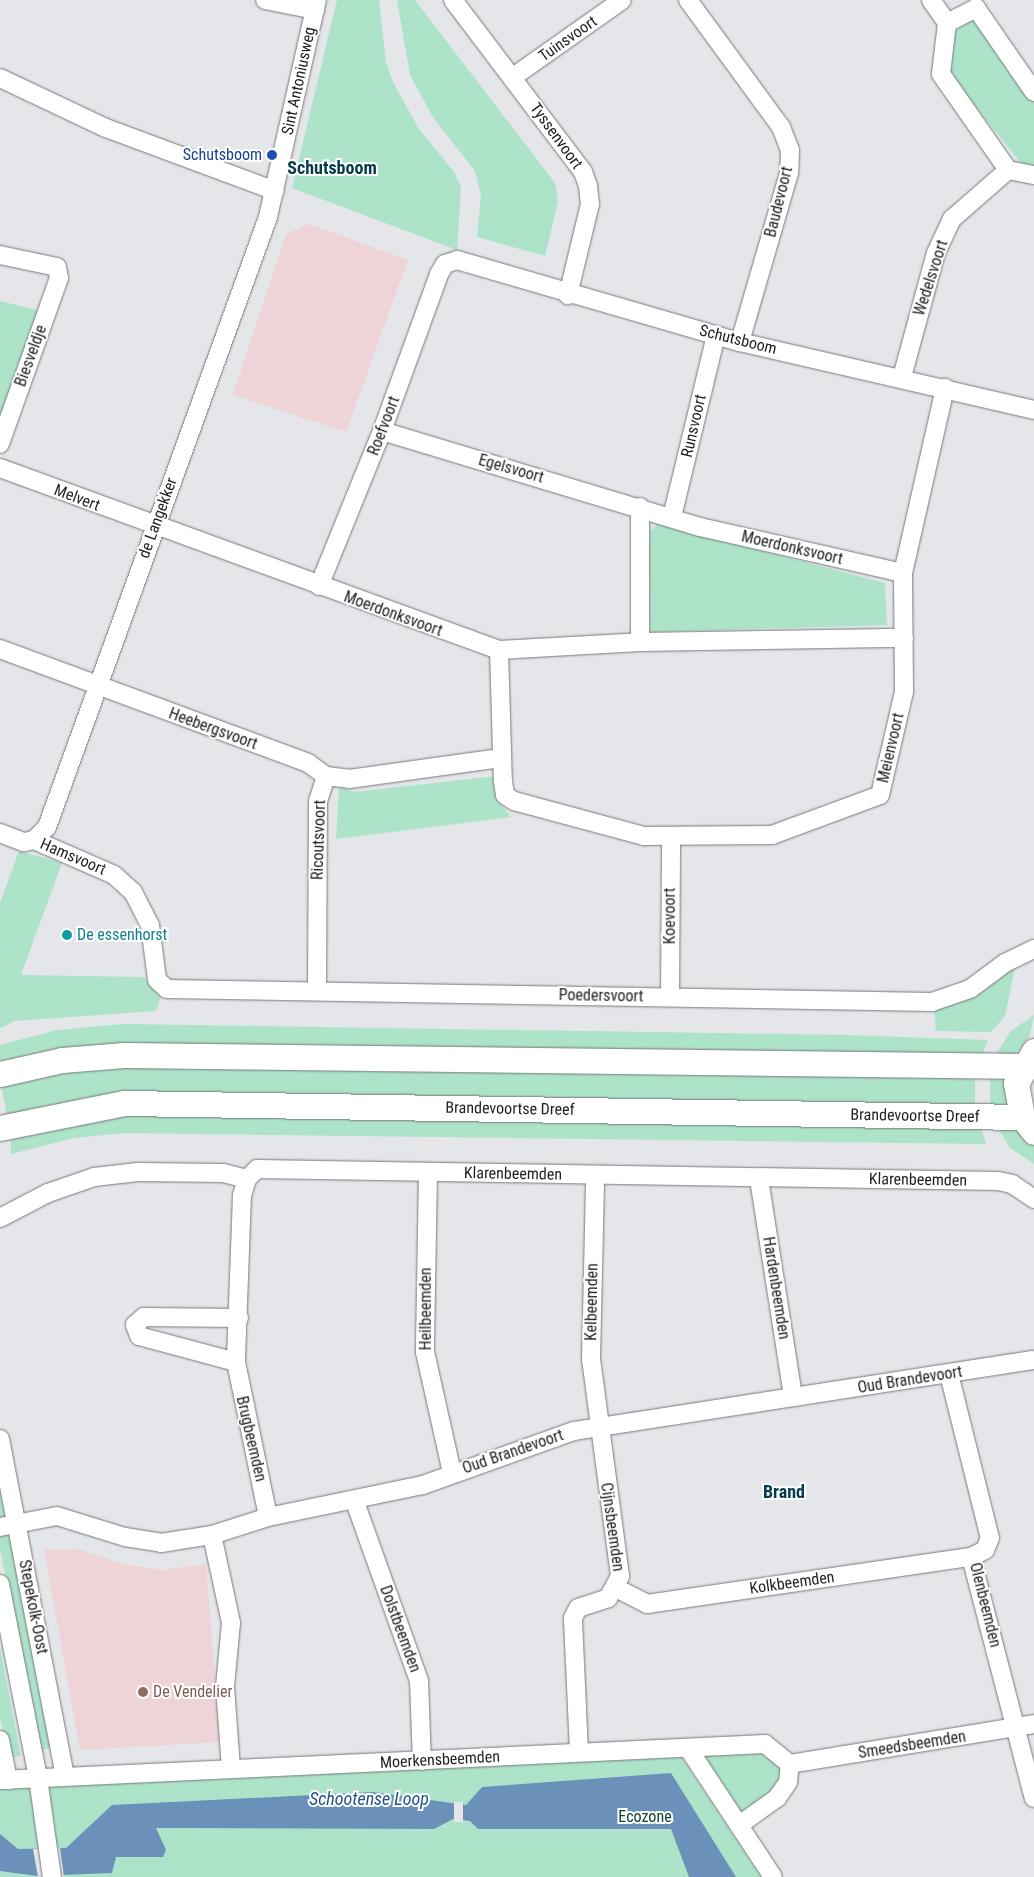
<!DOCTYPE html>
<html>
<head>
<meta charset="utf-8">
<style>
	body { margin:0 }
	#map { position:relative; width:1034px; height:1877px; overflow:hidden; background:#e4e6e9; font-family:"Roboto Condensed",sans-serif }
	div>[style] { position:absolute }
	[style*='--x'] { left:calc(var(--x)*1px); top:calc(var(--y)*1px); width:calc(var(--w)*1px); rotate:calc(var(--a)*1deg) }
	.education>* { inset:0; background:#efd4d7 }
	.green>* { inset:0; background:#ade4c9; transform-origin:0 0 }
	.water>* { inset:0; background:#6b91ba }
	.pier>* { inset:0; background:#e4e6e9; transform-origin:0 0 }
	.roads { filter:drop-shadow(0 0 1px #76787a) drop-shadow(0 0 1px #76787a) }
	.street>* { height:18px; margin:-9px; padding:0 9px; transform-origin:9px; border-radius:9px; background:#fff }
	.secondary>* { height:25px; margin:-12.5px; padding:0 12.5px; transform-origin:12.5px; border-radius:12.5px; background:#fff }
	.dots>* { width:14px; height:14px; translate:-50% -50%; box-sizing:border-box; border:2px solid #fff; border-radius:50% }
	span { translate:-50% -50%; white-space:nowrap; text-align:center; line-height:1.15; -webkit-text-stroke:4px #fff; paint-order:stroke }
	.street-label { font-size:16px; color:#1e1f20 }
	.transit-label { font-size:16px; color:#164399 }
	.right { translate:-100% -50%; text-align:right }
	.culture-label { font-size:16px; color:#0d838f }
	.left { translate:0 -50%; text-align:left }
	.education-label { font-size:16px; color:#785e54 }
	.park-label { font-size:16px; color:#0d402d }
	.neighbourhood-label { font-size:18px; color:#053a4c; font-weight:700 }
	.water-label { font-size:18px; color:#1d5389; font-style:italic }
</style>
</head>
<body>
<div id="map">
	<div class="education">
		<i style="clip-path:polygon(309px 224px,408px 260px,346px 432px,233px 395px,286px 234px)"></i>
		<i style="clip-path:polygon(78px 1549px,123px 1564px,162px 1570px,206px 1564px,220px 1742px,80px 1750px,44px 1550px)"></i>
	</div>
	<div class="green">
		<i style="clip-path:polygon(337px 0,379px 0,386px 63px,393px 82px,419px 129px,454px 172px,461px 187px,457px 250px,292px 188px)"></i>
		<i style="clip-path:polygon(397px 0,415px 0,555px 183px,558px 201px,545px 256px,477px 237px,481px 196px,475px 171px,434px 119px,410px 75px)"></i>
		<i style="clip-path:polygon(973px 17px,1034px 100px,1034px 167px,1020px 162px,946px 70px,951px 35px)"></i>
		<i style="clip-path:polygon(0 301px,41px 311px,0 420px)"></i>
		<i style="clip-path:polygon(658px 524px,885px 583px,887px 625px,650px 632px,649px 532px)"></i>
		<i style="clip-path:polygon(496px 776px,497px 799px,511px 817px,336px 839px,339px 787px,354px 792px)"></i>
		<i style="clip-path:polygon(19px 851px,62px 863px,21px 975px,144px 977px,161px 997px,156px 1011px,15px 1021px,0 1028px,0 903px)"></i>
		<i style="clip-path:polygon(1015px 968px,1005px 1016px,991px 1032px,936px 1031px,934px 1010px)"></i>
		<i style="clip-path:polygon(1034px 1015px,1030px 1035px,1017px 1053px,991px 1062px,1011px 1031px)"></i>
		<i style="clip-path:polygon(123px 1024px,847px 1035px,988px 1040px,979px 1062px,124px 1050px,0 1070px,0 1045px,57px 1030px)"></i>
		<i style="clip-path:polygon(63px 1064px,975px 1074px,975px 1112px,125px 1099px,8px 1120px,0 1080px)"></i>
		<i style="left:990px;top:1073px;width:18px;height:38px"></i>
		<i style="clip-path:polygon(125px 1108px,979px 1122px,986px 1144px,125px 1133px,74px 1138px,11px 1154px,11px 1132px)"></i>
		<i style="clip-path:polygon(994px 1122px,1009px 1123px,1034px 1143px,1034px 1164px,1010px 1148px)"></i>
		<i style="clip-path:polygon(0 1490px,53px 1747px,40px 1751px,0 1549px)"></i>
		<i style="clip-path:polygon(0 1647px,21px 1756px,8px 1758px,0 1717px)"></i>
		<i style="clip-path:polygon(762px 1751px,783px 1767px,781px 1780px,772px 1793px,741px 1816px,700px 1754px)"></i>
		<i style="clip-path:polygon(680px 1755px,761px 1877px,0 1877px,0 1785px)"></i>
	</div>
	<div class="water">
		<i style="clip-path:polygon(671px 1773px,736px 1877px,689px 1877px,671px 1829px,478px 1829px,470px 1821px,453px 1819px,434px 1829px,156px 1828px,166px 1850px,163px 1857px,116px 1857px,112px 1873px,37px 1876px,0 1871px,0 1834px,18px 1849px,66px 1848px,112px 1805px,373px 1792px,466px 1805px,482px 1787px)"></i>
	</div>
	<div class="pier">
		<i style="left:454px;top:1802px;width:9px;height:20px"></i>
		<i style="clip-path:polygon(60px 1848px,64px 1877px,38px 1877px,33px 1849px)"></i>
	</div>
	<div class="roads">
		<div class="street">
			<i style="--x:265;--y:0;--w:51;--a:11.3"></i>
			<i style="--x:453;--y:0;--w:216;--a:52.9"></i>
			<i style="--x:583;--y:172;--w:15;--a:70"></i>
			<i style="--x:588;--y:186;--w:18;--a:84"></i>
			<i style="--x:590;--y:204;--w:94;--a:103.6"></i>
			<i style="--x:688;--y:0;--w:157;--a:53.8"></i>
			<i style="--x:781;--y:127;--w:25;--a:69"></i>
			<i style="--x:790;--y:150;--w:23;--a:92"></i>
			<i style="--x:789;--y:173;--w:176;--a:106.2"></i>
			<i style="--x:931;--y:0;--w:28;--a:55"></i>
			<i style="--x:947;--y:23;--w:51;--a:96.7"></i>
			<i style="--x:941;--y:74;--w:117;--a:55.1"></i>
			<i style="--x:947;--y:23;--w:33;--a:-27"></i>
			<i style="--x:976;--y:8;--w:102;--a:55.4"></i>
			<i style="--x:513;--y:77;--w:133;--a:-35.2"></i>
			<i style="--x:0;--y:78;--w:117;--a:25.3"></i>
			<i style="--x:106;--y:128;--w:180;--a:20.4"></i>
			<i style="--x:0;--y:255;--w:58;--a:11.9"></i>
			<i style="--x:57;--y:267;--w:11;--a:80"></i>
			<i style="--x:59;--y:278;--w:176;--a:109.6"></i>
			<i style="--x:902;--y:377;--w:129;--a:-74.7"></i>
			<i style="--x:936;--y:253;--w:38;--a:-65"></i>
			<i style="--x:952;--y:219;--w:74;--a:-41.2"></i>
			<i style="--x:1008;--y:170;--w:26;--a:11"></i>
			<i style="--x:382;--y:431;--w:332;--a:16.8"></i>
			<i style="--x:700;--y:527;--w:208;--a:12.8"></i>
			<i style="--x:0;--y:468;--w:531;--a:20.04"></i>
			<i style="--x:499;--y:650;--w:141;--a:-3.2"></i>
			<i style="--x:640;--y:642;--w:264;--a:-0.9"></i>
			<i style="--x:640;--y:507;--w:135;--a:90"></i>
			<i style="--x:672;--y:517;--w:187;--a:-76.4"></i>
			<i style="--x:319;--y:586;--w:167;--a:-67.9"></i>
			<i style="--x:382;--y:431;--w:167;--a:-70"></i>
			<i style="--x:439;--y:274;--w:12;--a:-59"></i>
			<i style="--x:445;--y:264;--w:13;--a:-18"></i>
			<i style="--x:457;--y:260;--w:295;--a:16.2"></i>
			<i style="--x:740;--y:342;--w:302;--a:13"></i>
			<i style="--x:0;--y:649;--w:328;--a:20.3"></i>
			<i style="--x:308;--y:763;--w:22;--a:36"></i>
			<i style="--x:499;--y:650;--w:131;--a:88.3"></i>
			<i style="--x:503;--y:781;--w:14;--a:82"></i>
			<i style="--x:505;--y:795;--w:11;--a:34"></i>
			<i style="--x:514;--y:801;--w:135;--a:15.1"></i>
			<i style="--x:644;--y:836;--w:128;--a:-0.4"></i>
			<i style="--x:772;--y:835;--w:115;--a:-20.3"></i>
			<i style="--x:880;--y:795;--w:106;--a:-76.9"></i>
			<i style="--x:904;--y:692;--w:119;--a:-90.5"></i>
			<i style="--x:903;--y:573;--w:190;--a:-77.2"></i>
			<i style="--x:0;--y:833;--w:26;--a:21"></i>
			<i style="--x:24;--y:842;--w:10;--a:-11"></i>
			<i style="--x:34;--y:840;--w:87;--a:23.6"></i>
			<i style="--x:114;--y:875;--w:25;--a:42"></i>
			<i style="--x:133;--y:892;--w:37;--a:63"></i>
			<i style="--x:150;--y:925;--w:55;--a:82.7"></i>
			<i style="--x:157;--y:980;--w:13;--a:42"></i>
			<i style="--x:167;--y:989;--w:765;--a:0.97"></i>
			<i style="--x:932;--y:1002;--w:40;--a:-18.9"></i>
			<i style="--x:970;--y:989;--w:44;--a:-36.6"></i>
			<i style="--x:1005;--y:963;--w:32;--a:-26"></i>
			<i style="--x:34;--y:840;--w:18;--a:-45"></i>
			<i style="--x:47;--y:827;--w:649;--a:-70.08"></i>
			<i style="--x:268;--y:217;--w:222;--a:-77.3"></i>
			<i style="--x:317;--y:991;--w:190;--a:-89.7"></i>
			<i style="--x:318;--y:801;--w:26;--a:-72"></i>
			<i style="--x:326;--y:776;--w:23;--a:7"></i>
			<i style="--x:349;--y:779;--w:153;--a:-7.9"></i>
			<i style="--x:670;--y:997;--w:161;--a:-89.6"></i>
			<i style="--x:428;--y:1172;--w:180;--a:91"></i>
			<i style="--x:425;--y:1352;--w:124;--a:77.4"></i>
			<i style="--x:247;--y:1179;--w:17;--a:107"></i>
			<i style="--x:242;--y:1195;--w:167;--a:92.1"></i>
			<i style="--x:236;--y:1362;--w:158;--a:78.3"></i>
			<i style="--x:759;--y:1179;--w:221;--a:81.1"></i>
			<i style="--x:0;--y:1218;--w:54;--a:-27.5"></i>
			<i style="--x:48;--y:1193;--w:49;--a:-19.2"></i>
			<i style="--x:94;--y:1177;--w:44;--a:-6.5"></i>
			<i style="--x:138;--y:1172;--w:85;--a:0.7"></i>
			<i style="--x:223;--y:1173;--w:25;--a:14"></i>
			<i style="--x:247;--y:1179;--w:14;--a:-45"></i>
			<i style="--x:257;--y:1169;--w:741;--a:0.93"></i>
			<i style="--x:998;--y:1181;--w:14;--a:12"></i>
			<i style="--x:1012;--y:1184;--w:27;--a:34"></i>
			<i style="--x:236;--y:1362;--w:100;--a:-165"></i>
			<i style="--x:139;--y:1336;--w:12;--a:-110"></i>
			<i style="--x:135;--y:1325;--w:12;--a:-42"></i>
			<i style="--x:144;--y:1317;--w:95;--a:0.6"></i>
			<i style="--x:949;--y:1374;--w:169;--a:76"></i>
			<i style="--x:990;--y:1538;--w:13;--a:113"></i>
			<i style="--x:985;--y:1550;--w:16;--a:153"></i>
			<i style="--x:971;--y:1557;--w:249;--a:75.4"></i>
			<i style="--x:0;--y:1439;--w:343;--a:79.1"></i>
			<i style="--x:355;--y:1502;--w:190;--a:70.3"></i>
			<i style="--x:419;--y:1681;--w:80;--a:87.9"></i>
			<i style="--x:0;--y:1527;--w:58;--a:-10.9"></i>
			<i style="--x:57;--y:1516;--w:71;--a:17.2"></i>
			<i style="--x:125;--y:1537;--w:36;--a:9"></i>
			<i style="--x:161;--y:1543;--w:52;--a:-8.9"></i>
			<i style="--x:212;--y:1535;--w:59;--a:-17.8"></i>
			<i style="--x:268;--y:1517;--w:158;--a:-11.7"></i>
			<i style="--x:423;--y:1485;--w:160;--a:-19.7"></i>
			<i style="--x:574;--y:1431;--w:465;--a:-8.8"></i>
			<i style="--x:212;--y:1535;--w:90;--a:77.8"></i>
			<i style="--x:231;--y:1623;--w:64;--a:95.4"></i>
			<i style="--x:225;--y:1687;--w:82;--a:85.8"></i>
			<i style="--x:0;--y:1584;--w:198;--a:78.9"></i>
			<i style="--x:38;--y:1778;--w:100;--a:82"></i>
			<i style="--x:616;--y:1588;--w:35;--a:27"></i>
			<i style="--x:647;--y:1604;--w:327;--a:-8.3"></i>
			<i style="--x:0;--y:1740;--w:41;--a:78.7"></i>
			<i style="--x:688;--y:1748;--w:154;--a:56.6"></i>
			<i style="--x:579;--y:1752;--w:134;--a:-92.6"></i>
			<i style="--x:573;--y:1618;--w:11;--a:-63"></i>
			<i style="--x:578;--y:1608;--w:32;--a:-18"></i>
			<i style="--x:608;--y:1598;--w:25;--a:-61"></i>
			<i style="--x:620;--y:1576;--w:219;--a:-97.6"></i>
			<i style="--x:591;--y:1359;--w:183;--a:-88.7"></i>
			<i style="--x:0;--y:1780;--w:766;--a:-2.69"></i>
			<i style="--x:765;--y:1744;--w:32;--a:39"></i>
			<i style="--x:790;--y:1764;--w:247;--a:-9.3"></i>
			<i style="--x:739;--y:1825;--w:47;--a:-35.4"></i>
			<i style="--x:777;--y:1798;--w:19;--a:-55"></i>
			<i style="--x:788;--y:1782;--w:18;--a:-84"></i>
		</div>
		<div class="secondary">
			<i style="--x:1034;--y:1051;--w:37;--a:119"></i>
			<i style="--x:1016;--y:1083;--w:35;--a:80"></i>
			<i style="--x:1022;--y:1117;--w:19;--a:51"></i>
			<i style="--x:0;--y:1074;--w:64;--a:-12.7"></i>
			<i style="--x:62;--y:1060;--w:62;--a:-4.6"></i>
			<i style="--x:124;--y:1055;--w:898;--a:0.7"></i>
			<i style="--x:0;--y:1128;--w:126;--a:-11.4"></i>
			<i style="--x:124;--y:1103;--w:898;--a:0.89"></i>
		</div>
	</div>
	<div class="dots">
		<i style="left:272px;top:155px;background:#1a4fb4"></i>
		<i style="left:67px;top:935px;background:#0f9aa8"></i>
		<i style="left:143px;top:1692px;background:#8d6e63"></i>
	</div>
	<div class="street-label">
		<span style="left:568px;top:39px;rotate:-35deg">Tuinsvoort</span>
		<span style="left:299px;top:81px;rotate:-78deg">Sint Antoniusweg</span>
		<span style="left:556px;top:136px;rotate:54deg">Tyssenvoort</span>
		<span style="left:779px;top:202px;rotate:-76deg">Baudevoort</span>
		<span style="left:931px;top:278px;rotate:-72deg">Wedelsvoort</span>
		<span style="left:738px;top:340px;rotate:14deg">Schutsboom</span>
		<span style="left:31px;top:356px;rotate:-70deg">Biesveldje</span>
		<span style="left:384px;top:426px;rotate:-69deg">Roefvoort</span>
		<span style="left:694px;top:426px;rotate:-77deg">Runsvoort</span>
		<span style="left:511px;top:469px;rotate:16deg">Egelsvoort</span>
		<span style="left:77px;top:498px;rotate:21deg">Melvert</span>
		<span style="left:158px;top:518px;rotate:-70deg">de Langekker</span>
		<span style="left:792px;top:548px;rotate:13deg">Moerdonksvoort</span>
		<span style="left:393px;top:614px;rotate:20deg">Moerdonksvoort</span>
		<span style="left:213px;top:729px;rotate:20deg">Heebergsvoort</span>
		<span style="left:891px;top:748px;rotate:-77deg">Meienvoort</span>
		<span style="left:319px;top:840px;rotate:-88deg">Ricoutsvoort</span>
		<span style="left:73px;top:857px;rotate:23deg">Hamsvoort</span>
		<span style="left:670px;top:916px;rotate:-90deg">Koevoort</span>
		<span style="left:601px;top:996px;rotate:1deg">Poedersvoort</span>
		<span style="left:510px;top:1109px;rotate:1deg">Brandevoortse Dreef</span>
		<span style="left:915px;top:1116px;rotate:1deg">Brandevoortse Dreef</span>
		<span style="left:513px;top:1174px;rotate:1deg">Klarenbeemden</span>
		<span style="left:918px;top:1180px;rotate:1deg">Klarenbeemden</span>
		<span style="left:776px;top:1288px;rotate:81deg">Hardenbeemden</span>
		<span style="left:592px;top:1302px;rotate:-89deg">Kelbeemden</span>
		<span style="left:426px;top:1309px;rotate:-90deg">Heilbeemden</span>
		<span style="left:910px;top:1380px;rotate:-9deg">Oud Brandevoort</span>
		<span style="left:251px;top:1439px;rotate:77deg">Brugbeemden</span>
		<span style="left:513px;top:1452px;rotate:-19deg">Oud Brandevoort</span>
		<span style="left:612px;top:1527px;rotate:82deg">Cijnsbeemden</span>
		<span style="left:792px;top:1583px;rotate:-8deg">Kolkbeemden</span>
		<span style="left:985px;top:1605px;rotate:76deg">Olenbeemden</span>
		<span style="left:33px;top:1607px;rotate:79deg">Stepekolk-Oost</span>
		<span style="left:400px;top:1629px;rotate:70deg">Dolstbeemden</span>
		<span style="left:912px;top:1745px;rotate:-9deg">Smeedsbeemden</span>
		<span style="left:440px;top:1760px;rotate:-3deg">Moerkensbeemden</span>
	</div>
	<div class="transit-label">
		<span class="right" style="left:262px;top:155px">Schutsboom</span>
	</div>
	<div class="culture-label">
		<span class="left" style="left:77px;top:935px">De essenhorst</span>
	</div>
	<div class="education-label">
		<span class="left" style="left:153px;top:1692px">De Vendelier</span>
	</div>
	<div class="park-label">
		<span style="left:645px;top:1817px">Ecozone</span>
	</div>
	<div class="neighbourhood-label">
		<span style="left:332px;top:168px">Schutsboom</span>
		<span style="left:784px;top:1492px">Brand</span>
	</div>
	<div class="water-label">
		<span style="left:369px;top:1799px">Schootense Loop</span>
	</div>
</div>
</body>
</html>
